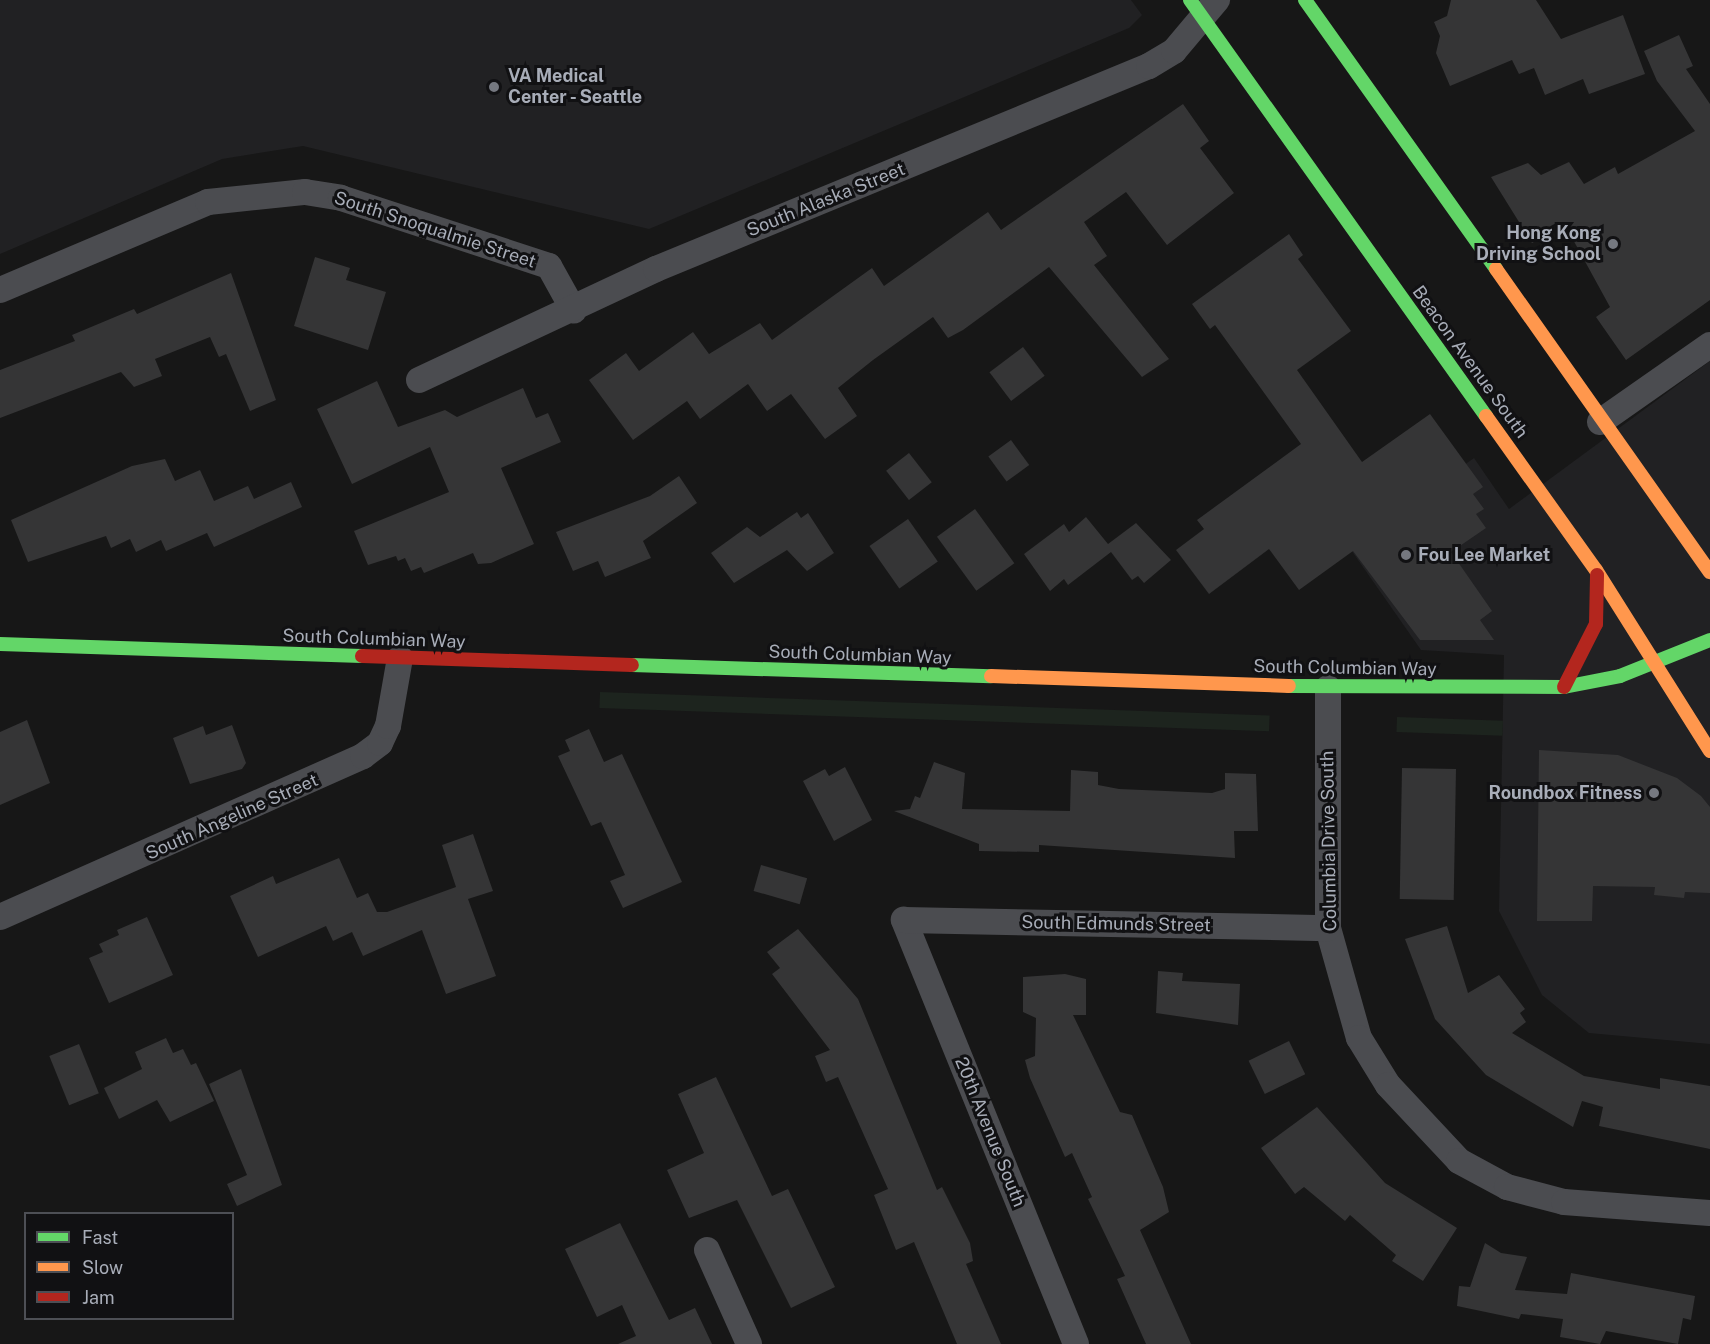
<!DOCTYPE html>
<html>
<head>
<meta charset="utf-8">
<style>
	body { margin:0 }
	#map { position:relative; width:1710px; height:1344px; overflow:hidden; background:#171717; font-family:"Public Sans",sans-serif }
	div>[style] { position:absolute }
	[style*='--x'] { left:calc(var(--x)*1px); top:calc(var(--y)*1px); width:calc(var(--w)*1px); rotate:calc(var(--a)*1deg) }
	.built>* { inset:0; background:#212123 }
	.green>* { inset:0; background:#1d241e; transform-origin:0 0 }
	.building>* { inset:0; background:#353536; transform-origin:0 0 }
	.street>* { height:26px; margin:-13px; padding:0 13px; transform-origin:13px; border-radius:13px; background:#4b4c50 }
	.fast>* { height:14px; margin:-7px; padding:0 7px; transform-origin:7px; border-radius:7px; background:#63d668 }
	.slow>* { height:14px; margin:-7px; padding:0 7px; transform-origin:7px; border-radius:7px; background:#ff974d }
	.jam>* { height:14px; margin:-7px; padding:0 7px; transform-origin:7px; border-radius:7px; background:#b3261e }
	.dots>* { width:16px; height:16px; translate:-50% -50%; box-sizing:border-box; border:3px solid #111113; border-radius:50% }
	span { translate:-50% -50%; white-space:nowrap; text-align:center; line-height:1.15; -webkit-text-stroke:6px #111113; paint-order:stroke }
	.poi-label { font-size:18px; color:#a8adb8; font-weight:700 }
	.left { translate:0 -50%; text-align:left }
	.right { translate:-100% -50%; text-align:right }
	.street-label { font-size:18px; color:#a8adb8 }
	.legend { position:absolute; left:24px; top:1212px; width:210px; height:108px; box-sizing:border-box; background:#111113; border:2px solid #4d4f55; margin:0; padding:8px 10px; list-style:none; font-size:18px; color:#a8adb8 }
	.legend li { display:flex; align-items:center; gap:12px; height:30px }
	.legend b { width:30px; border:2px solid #4d4f55 }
</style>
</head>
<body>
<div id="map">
	<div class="built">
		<i style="clip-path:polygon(0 0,1131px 0,1142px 15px,1129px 28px,649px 229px,303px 146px,222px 159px,0 254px)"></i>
		<i style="clip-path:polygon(1710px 361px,1710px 1044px,1589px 1033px,1542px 995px,1499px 911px,1504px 655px,1421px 650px,1349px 547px,1474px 458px,1509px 509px)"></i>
	</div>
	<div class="green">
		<i style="left:600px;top:692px;width:670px;height:16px;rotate:2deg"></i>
		<i style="left:1397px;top:717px;width:106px;height:15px;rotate:2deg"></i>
	</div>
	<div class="building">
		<i style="clip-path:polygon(1451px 0,1536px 0,1561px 39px,1623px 15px,1645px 74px,1589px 94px,1583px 79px,1545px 95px,1534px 68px,1519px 74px,1512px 60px,1450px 86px,1436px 53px,1440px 36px,1434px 22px,1447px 16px)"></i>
		<i style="clip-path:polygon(1679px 35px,1693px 66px,1686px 69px,1710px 104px,1710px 300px,1626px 360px,1596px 317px,1610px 307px,1565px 225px,1532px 243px,1491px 177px,1528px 163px,1541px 175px,1569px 162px,1584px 184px,1615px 167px,1618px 174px,1695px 131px,1657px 81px,1644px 51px)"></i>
		<i style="clip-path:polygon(1183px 104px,1209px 141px,1200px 148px,1234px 193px,1167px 245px,1126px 192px,1084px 222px,1107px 256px,1094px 265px,1169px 359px,1142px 377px,1049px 267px,963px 330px,948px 338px,933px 317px,873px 360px,838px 388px,857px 416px,825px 439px,791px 394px,767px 411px,748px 384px,700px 419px,687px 401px,633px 440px,589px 380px,626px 353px,639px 371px,693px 332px,709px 354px,760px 323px,772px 340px,872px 268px,884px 286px,988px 212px,1001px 230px)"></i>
		<i style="clip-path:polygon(1289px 234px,1303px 255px,1298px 259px,1351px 331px,1297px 370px,1362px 462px,1430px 414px,1483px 487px,1473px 494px,1484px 509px,1476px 514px,1486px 528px,1451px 552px,1492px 611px,1480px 620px,1494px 640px,1420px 640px,1353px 551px,1299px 590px,1269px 549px,1209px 594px,1176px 550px,1204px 529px,1197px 520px,1301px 444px,1215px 325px,1210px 329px,1192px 304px)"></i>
		<i style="clip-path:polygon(315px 257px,350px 268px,346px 280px,386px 292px,368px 350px,294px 326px)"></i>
		<i style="clip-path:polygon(231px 273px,276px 400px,250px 411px,226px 354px,219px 357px,210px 337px,155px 359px,162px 376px,134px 387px,121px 372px,0 418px,0 370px,75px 341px,72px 335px,134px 309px,137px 314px)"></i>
		<i style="left:1023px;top:347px;width:36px;height:42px;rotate:53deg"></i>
		<i style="clip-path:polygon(377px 381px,398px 427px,445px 410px,457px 417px,523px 388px,536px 418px,548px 413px,561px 442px,501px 468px,534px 544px,491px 563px,478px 564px,473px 553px,424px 573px,421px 567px,411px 571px,405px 558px,398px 561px,396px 556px,368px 565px,354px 531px,449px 492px,430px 447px,352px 484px,317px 409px)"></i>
		<i style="left:1011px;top:440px;width:31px;height:28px;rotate:54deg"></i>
		<i style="left:909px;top:453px;width:37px;height:29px;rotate:52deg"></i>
		<i style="clip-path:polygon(165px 459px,175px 481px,200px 470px,214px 501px,248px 486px,254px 499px,291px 482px,302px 507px,214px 547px,207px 533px,166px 551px,161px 540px,136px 552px,130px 539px,111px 548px,106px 536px,28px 562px,11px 520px,132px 466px)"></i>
		<i style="clip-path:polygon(679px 476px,697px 503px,643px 541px,651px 558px,605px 577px,598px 561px,573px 571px,556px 532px,650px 496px)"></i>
		<i style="left:975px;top:509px;width:67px;height:47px;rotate:54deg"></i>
		<i style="clip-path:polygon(797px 512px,801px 518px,808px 513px,834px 553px,807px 571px,787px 550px,734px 583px,711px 553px,747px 527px,760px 537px)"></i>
		<i style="clip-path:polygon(1086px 517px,1108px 544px,1136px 523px,1171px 560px,1144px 583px,1138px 576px,1132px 580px,1111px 552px,1068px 585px,1064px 579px,1050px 591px,1024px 554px,1064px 524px,1069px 532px)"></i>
		<i style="left:908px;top:519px;width:52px;height:47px;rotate:55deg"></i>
		<i style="clip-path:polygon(27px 720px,50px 783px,0 805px,0 732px)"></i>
		<i style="clip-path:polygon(232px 725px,246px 763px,242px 769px,190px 784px,173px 738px,203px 726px,206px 735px)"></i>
		<i style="clip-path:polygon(589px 729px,604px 762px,622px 754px,682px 882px,623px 908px,610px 881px,625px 875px,601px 822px,591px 826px,558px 756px,570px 751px,565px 740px)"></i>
		<i style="clip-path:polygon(1539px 750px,1618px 755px,1677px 778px,1701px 796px,1710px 807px,1710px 893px,1685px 892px,1684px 898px,1654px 895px,1655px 887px,1593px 886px,1592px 921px,1537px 921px)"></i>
		<i style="clip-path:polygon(934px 762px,965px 773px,962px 809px,1070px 811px,1071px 770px,1098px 772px,1098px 785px,1119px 789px,1212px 793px,1225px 789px,1225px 773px,1256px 774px,1258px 831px,1234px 831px,1235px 858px,1039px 845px,1039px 852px,979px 851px,979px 844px,894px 811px,910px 809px,915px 796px,920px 798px)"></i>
		<i style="clip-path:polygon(845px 767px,872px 820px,834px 841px,803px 781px,825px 769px,829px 776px)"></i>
		<i style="left:1402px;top:768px;width:54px;height:131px;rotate:1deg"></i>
		<i style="clip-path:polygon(473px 834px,493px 891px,468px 899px,496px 976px,446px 994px,422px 930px,363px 956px,352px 932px,333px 941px,326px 926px,258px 957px,230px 896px,273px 876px,276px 884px,339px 858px,357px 898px,368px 893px,377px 912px,387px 912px,456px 887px,442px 845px)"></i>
		<i style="left:761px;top:865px;width:48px;height:27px;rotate:16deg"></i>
		<i style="clip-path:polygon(147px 917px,173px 975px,109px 1003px,89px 958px,103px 952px,99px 944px,119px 935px,117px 930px)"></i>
		<i style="clip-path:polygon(1447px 926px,1468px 993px,1499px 975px,1525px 1009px,1520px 1013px,1526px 1022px,1512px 1033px,1584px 1076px,1660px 1089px,1660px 1078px,1710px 1086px,1710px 1149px,1599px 1126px,1603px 1107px,1582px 1101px,1573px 1127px,1486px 1075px,1435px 1019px,1405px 939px)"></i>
		<i style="clip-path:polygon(798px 929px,858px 999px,937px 1190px,942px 1187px,970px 1243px,973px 1261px,966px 1264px,1001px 1344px,957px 1344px,914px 1242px,896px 1250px,874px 1195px,888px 1189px,838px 1077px,826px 1082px,815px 1056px,830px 1050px,772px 974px,780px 968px,767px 952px)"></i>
		<i style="clip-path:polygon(1158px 971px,1183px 973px,1182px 981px,1240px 984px,1238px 1025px,1156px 1013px)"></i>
		<i style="clip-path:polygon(1065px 974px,1086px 979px,1086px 1015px,1073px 1015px,1120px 1112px,1132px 1115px,1163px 1187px,1169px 1212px,1140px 1230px,1191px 1344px,1146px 1344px,1117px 1279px,1125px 1276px,1088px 1199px,1092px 1197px,1072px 1153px,1065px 1157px,1030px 1078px,1025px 1060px,1035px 1056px,1036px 1018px,1023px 1012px,1023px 977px)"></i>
		<i style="clip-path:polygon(166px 1038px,173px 1053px,183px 1049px,191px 1065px,196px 1063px,214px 1101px,170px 1122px,157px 1100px,119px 1119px,104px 1088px,142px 1069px,135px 1052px)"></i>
		<i style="left:1289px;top:1041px;width:37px;height:45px;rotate:64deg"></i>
		<i style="left:79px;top:1044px;width:53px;height:32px;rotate:68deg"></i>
		<i style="clip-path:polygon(241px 1069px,282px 1185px,237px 1206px,227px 1184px,247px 1175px,209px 1084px)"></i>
		<i style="clip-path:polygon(716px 1077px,772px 1196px,788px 1189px,835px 1287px,791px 1308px,737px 1200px,689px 1218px,667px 1170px,704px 1153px,678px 1094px)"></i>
		<i style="clip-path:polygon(1317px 1107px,1385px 1183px,1457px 1228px,1423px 1281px,1392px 1261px,1396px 1255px,1350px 1215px,1345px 1221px,1304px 1187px,1295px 1194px,1261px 1148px)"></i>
		<i style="clip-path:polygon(620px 1223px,669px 1320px,695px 1308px,712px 1344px,618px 1344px,636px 1336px,622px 1305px,597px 1317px,565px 1249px)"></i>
		<i style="clip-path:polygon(1485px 1243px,1501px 1253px,1527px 1257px,1515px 1290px,1567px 1294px,1571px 1273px,1695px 1296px,1691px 1320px,1683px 1318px,1678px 1344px,1606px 1331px,1600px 1344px,1560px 1337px,1563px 1319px,1521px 1314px,1519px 1319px,1457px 1306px,1459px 1286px,1470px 1287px)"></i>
	</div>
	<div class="street">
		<i style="--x:0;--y:290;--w:226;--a:-22.9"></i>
		<i style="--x:208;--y:202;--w:98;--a:-5.9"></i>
		<i style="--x:305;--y:192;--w:36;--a:9"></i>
		<i style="--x:341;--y:198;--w:219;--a:18.1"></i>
		<i style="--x:549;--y:266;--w:51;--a:60.9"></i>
		<i style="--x:419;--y:380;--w:262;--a:-25.1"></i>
		<i style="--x:656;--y:269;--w:533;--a:-22.38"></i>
		<i style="--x:1149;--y:66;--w:29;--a:-31"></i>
		<i style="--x:1174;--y:51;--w:67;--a:-49.9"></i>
		<i style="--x:1600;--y:422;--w:134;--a:-35"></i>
		<i style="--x:1328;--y:688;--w:240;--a:90"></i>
		<i style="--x:1328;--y:928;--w:114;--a:74.3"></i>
		<i style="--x:1359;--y:1038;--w:55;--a:58.3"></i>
		<i style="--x:1388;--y:1085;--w:104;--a:46.9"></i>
		<i style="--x:1459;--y:1161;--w:55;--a:28.4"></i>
		<i style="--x:1507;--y:1187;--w:59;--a:14.7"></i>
		<i style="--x:1564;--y:1202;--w:146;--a:4.3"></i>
		<i style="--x:0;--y:917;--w:397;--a:-23.9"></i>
		<i style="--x:363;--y:756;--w:21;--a:-37"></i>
		<i style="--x:380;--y:743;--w:19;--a:-65"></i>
		<i style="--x:388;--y:726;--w:69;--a:-80"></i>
		<i style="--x:707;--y:1250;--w:103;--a:65.9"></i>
		<i style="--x:1076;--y:1344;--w:458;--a:-112.1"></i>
		<i style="--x:904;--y:920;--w:424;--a:1.1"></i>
	</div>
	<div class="fast">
		<i style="--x:1190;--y:0;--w:511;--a:54.57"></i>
		<i style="--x:1305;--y:0;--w:330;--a:54.6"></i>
		<i style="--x:0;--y:644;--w:362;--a:1.9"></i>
		<i style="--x:632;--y:665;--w:359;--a:1.8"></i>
		<i style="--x:1289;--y:686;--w:275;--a:0.2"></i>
		<i style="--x:1564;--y:687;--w:57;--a:-11.1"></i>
		<i style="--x:1620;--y:676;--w:97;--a:-21.8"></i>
	</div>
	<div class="slow">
		<i style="--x:1496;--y:269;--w:371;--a:54.8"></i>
		<i style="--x:1486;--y:416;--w:189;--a:54.5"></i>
		<i style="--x:1596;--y:570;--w:214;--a:57.8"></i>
		<i style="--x:991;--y:676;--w:298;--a:1.9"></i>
	</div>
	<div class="jam">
		<i style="--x:362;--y:656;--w:270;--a:1.9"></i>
		<i style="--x:1564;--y:687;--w:71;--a:-63.1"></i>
		<i style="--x:1596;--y:624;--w:49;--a:-88.8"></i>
	</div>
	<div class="dots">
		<i style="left:494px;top:87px;background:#757880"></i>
		<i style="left:1613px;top:244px;background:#757880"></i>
		<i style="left:1406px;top:555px;background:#757880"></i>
		<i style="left:1654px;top:793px;background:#757880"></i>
	</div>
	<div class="poi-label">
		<span class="left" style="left:508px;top:87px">VA Medical<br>Center - Seattle</span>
		<span class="right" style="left:1601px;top:244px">Hong Kong<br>Driving School</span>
		<span class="left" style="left:1418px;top:555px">Fou Lee Market</span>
		<span class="right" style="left:1642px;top:793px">Roundbox Fitness</span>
	</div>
	<div class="street-label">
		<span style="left:826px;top:200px;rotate:-22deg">South Alaska Street</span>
		<span style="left:435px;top:230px;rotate:18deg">South Snoqualmie Street</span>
		<span style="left:1470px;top:362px;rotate:54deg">Beacon Avenue South</span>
		<span style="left:374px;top:639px;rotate:2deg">South Columbian Way</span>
		<span style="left:860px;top:655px;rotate:2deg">South Columbian Way</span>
		<span style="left:1345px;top:668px;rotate:1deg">South Columbian Way</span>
		<span style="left:232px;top:817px;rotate:-24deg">South Angeline Street</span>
		<span style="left:1329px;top:841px;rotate:-91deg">Columbia Drive South</span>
		<span style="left:1116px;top:924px;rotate:1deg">South Edmunds Street</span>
		<span style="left:990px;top:1132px;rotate:68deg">20th Avenue South</span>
	</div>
	<ul class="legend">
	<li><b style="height:8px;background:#63d668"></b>Fast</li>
	<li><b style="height:8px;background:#ff974d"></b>Slow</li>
	<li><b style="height:8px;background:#b3261e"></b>Jam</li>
	</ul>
</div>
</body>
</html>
